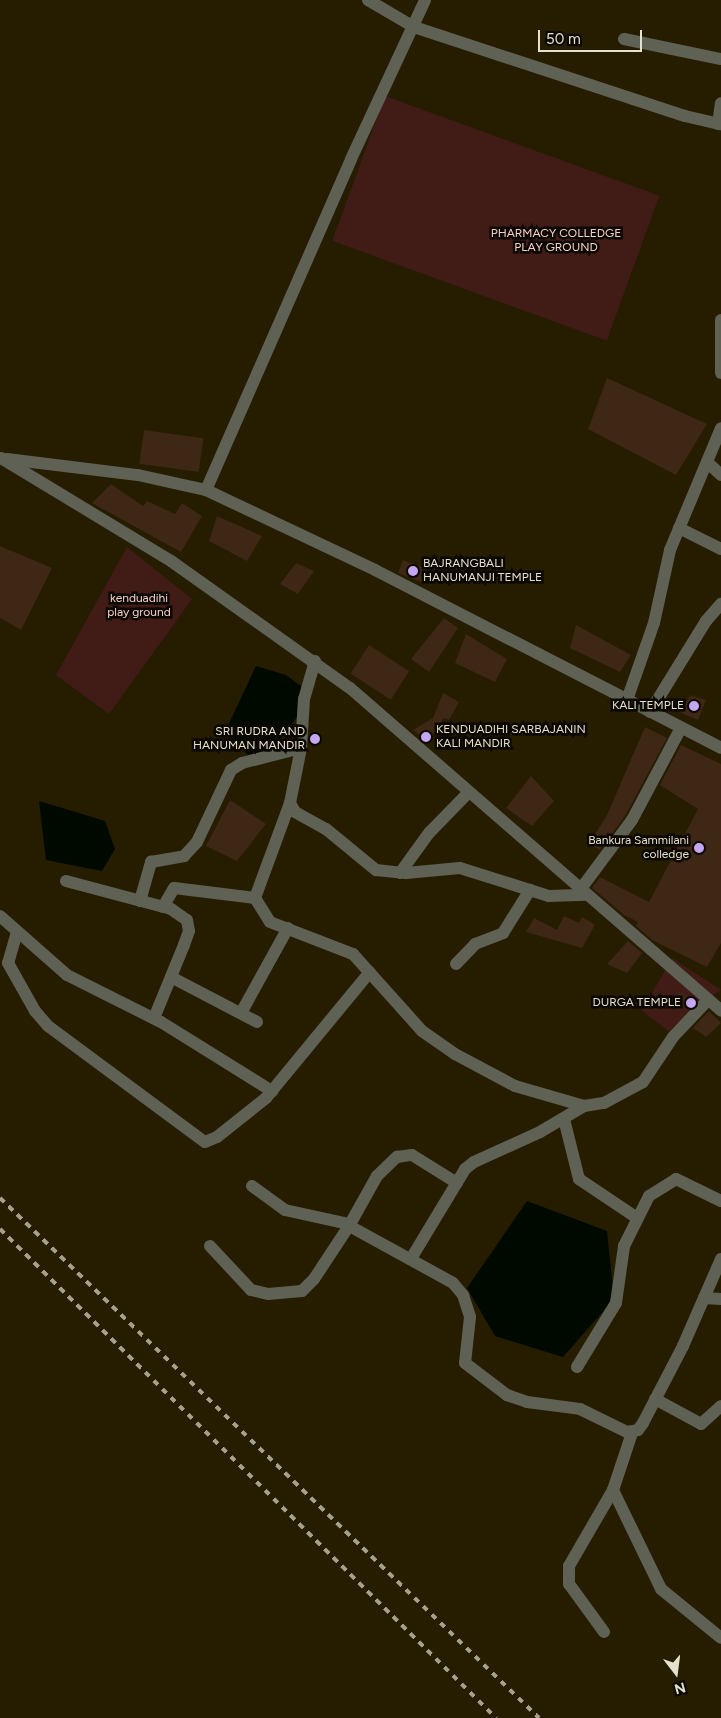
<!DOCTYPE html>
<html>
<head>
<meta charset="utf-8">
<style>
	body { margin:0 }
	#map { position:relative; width:721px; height:1718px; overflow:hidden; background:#261c00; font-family:Figtree,sans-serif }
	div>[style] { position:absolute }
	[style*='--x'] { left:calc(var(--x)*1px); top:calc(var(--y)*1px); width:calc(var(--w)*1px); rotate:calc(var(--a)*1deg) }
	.green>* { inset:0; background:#411c16; transform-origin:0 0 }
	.water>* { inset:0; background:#000900 }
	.building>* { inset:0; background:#3e2714; transform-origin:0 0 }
	.minor>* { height:12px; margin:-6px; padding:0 6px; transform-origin:6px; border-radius:6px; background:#5e6154 }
	.rail>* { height:4px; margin-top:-2px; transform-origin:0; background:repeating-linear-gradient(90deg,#a7a08c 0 6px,transparent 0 12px) }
	.dots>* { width:14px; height:14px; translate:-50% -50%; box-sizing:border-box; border:2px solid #0b0701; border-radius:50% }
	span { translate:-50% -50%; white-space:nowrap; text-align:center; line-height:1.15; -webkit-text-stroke:5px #0b0701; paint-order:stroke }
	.park-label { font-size:12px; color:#f6d0c8 }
	.poi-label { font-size:12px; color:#e6e0cf }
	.left { translate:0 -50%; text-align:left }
	.right { translate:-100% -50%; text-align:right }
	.north { position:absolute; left:651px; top:1648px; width:50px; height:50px; -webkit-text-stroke:4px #0b0701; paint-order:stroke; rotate:165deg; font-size:14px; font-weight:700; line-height:20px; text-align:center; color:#e6e0cf }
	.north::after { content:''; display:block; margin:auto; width:18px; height:22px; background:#e6e0cf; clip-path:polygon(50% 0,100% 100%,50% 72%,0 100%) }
	.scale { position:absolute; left:538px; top:30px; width:104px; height:22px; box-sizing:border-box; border:2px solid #e6e0cf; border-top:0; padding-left:6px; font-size:15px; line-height:18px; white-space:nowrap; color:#e6e0cf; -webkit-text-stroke:4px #0b0701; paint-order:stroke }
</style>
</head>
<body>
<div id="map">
	<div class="green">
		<i style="left:385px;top:96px;width:292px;height:154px;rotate:20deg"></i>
		<i style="clip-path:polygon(127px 547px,192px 599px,109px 714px,56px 675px)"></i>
		<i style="clip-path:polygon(672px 958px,721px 990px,703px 1001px,671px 1033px,642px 1011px)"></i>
	</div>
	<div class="water">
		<i style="clip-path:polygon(256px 666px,286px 675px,302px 687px,301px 694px,297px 717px,283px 736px,268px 750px,248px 755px,225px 732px)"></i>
		<i style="clip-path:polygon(39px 801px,105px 821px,115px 849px,102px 871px,46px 860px)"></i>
		<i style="clip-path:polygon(527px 1201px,607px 1231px,614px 1299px,563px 1357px,495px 1336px,467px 1288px)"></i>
	</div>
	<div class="building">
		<i style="clip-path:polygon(607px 378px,707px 424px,676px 475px,588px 429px)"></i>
		<i style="left:144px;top:430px;width:60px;height:34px;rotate:8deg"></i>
		<i style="clip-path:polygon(111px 484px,143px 506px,147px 501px,175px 514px,182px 503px,202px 516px,181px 552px,92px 503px)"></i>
		<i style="clip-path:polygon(217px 516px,262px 536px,247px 561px,209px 541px)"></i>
		<i style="clip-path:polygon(0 546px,52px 568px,21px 630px,0 618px)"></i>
		<i style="left:403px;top:560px;width:26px;height:14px;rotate:21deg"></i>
		<i style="clip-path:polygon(296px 563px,314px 571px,298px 594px,280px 584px)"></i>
		<i style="clip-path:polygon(444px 618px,458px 628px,429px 672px,411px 659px)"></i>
		<i style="clip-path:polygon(576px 625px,631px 655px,620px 672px,570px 648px)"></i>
		<i style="clip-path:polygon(466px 634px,507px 659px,495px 682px,455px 663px)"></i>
		<i style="left:369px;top:645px;width:48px;height:34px;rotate:33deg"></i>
		<i style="clip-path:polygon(443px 693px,459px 702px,449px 720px,444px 718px,427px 742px,413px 730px,433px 718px)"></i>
		<i style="clip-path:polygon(690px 695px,706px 700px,698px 720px,681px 713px)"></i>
		<i style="clip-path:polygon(645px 727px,667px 738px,625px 816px,600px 850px,589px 844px,607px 815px)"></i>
		<i style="clip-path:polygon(681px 745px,721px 764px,721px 943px,707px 967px,652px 940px,636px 926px,638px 922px,624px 915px,592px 888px,600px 877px,649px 902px,698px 809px,660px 785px)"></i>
		<i style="clip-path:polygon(531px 776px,554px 801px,532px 826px,506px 808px)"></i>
		<i style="clip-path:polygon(230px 800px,266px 824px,237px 861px,206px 846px)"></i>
		<i style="clip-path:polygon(564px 916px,579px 923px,582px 917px,595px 925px,582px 948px,526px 932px,534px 918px,557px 930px)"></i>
		<i style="clip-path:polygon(628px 941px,642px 953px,627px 973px,607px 964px)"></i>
		<i style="clip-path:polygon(679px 991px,695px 1002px,689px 1008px,677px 994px)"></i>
		<i style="clip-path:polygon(709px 1011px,721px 1023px,706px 1037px,693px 1028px)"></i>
	</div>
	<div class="minor">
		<i style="--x:368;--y:0;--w:53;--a:30.4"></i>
		<i style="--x:414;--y:27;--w:285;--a:18.2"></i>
		<i style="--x:685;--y:116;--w:37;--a:13"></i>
		<i style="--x:624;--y:39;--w:99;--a:11.7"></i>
		<i style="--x:718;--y:124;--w:21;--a:-82"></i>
		<i style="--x:721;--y:320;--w:53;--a:90"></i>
		<i style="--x:1;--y:458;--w:199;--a:31.2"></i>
		<i style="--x:171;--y:561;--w:219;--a:35.4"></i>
		<i style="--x:350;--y:688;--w:492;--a:41"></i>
		<i style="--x:7;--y:459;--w:132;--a:7"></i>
		<i style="--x:138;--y:475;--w:70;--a:12.4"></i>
		<i style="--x:206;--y:490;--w:187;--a:25.3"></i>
		<i style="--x:375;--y:570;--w:389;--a:27.2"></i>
		<i style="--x:707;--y:462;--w:19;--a:43"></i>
		<i style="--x:206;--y:490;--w:361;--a:-66.3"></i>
		<i style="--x:351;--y:159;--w:175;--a:-65"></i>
		<i style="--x:679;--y:528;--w:47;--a:26.6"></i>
		<i style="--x:315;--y:661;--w:40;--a:106"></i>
		<i style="--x:304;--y:699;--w:49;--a:93.5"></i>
		<i style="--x:301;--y:748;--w:56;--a:101.3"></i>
		<i style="--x:290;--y:803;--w:10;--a:61"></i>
		<i style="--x:295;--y:812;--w:35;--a:29"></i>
		<i style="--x:326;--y:829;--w:65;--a:39.4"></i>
		<i style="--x:376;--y:870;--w:30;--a:6"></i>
		<i style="--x:406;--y:873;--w:54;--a:-5.3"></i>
		<i style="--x:460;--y:868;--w:93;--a:17.5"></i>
		<i style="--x:549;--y:896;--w:37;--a:-2"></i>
		<i style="--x:627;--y:700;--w:82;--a:-70.7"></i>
		<i style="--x:654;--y:623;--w:75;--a:-77.6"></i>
		<i style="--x:670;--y:550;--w:132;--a:-67.3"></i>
		<i style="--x:650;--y:712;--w:107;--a:-58.4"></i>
		<i style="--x:706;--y:621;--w:23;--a:-49"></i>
		<i style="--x:400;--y:873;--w:49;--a:-54.1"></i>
		<i style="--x:429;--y:833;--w:56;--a:-45.7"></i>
		<i style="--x:66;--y:881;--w:109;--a:14.9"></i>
		<i style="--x:171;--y:909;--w:19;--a:35"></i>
		<i style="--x:187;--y:920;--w:11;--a:80"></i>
		<i style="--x:189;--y:931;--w:15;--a:110"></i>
		<i style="--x:184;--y:945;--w:79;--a:112.3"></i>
		<i style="--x:580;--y:890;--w:87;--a:-53.4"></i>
		<i style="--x:632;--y:820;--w:104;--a:-62"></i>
		<i style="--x:255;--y:898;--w:101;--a:-69.8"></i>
		<i style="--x:140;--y:901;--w:41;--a:-74.2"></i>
		<i style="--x:151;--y:862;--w:34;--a:-10"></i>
		<i style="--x:184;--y:856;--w:19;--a:-47"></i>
		<i style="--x:197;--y:842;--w:80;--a:-64.7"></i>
		<i style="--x:231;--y:770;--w:13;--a:-32"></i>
		<i style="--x:242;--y:763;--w:61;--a:-14.3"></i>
		<i style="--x:163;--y:907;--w:22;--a:-60"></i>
		<i style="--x:174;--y:888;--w:82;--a:7"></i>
		<i style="--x:255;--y:898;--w:28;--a:58"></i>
		<i style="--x:270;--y:922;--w:89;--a:21.1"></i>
		<i style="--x:353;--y:954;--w:103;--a:48.1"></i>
		<i style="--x:422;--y:1031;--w:40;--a:34.9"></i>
		<i style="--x:455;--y:1054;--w:68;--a:28.1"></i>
		<i style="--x:515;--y:1086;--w:72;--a:16.2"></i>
		<i style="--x:584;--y:1106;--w:20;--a:-9"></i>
		<i style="--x:604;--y:1103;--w:44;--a:-28.3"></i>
		<i style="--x:643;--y:1082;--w:54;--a:-56.3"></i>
		<i style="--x:673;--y:1037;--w:51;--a:-46.6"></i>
		<i style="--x:0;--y:916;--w:89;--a:41.4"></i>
		<i style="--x:67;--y:975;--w:105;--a:26.6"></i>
		<i style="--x:161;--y:1022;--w:131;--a:31.9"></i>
		<i style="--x:17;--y:932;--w:32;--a:106"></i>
		<i style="--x:8;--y:963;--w:55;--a:60.6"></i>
		<i style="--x:35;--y:1011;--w:20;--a:49"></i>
		<i style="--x:48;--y:1026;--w:195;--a:36.5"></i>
		<i style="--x:205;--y:1142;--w:13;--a:-23"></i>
		<i style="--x:217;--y:1137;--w:63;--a:-38.5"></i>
		<i style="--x:266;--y:1098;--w:163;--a:-50.5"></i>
		<i style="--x:456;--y:964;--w:28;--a:-46"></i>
		<i style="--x:475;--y:944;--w:30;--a:-21"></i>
		<i style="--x:503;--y:933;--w:51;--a:-57.9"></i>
		<i style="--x:171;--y:977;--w:97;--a:27.6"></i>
		<i style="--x:241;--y:1013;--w:97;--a:-61.1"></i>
		<i style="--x:564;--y:1119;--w:62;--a:76"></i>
		<i style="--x:579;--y:1179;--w:70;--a:33.9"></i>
		<i style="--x:252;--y:1186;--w:41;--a:36"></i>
		<i style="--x:285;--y:1210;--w:60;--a:12.4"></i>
		<i style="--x:344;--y:1223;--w:124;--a:28.8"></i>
		<i style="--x:453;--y:1283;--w:16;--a:50"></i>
		<i style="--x:463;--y:1295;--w:23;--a:72"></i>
		<i style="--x:470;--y:1317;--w:46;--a:96.2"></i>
		<i style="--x:465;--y:1363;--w:53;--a:37.3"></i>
		<i style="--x:507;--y:1395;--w:21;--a:19"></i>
		<i style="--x:527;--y:1402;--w:53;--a:7.5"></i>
		<i style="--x:580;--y:1409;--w:52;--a:26.1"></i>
		<i style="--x:627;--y:1432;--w:11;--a:-10"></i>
		<i style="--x:638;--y:1430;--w:9;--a:-54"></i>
		<i style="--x:643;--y:1423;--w:87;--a:-62.5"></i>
		<i style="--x:683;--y:1346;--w:95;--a:-66.4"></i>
		<i style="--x:210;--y:1246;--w:60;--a:47"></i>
		<i style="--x:251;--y:1290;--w:17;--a:13"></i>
		<i style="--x:268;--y:1294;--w:34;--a:-5"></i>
		<i style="--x:302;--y:1291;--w:17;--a:-45"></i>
		<i style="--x:314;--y:1279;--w:64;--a:-56.6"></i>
		<i style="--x:349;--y:1226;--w:57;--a:-60.8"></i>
		<i style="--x:377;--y:1176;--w:28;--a:-44"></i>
		<i style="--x:397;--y:1157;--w:15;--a:-8"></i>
		<i style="--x:412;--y:1155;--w:53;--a:31.9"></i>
		<i style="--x:412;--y:1257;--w:103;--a:-58.9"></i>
		<i style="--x:465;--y:1169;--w:11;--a:-38"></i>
		<i style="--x:474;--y:1162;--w:72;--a:-24.4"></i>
		<i style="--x:540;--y:1132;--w:51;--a:-30.6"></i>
		<i style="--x:704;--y:1298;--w:17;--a:3"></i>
		<i style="--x:577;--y:1367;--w:75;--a:-58.6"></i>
		<i style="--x:616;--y:1303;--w:58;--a:-82"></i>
		<i style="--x:624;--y:1246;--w:56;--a:-63.4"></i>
		<i style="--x:649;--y:1196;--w:32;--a:-32"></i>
		<i style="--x:676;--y:1179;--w:50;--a:26.1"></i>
		<i style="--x:655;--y:1399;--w:52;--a:28.5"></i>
		<i style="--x:701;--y:1424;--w:27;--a:-42"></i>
		<i style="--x:613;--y:1490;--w:110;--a:64.1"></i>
		<i style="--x:661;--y:1589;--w:77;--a:39.2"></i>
		<i style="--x:604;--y:1632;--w:59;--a:-126.1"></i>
		<i style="--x:569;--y:1584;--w:18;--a:-90"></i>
		<i style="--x:569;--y:1566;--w:88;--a:-59.9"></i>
		<i style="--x:613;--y:1490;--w:60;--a:-71.6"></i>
	</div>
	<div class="rail">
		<i style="--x:0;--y:1198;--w:749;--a:43.97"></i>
		<i style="--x:0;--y:1229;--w:697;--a:44.59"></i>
	</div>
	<div class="dots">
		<i style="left:413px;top:571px;background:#c5a7f1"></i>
		<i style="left:694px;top:706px;background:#c5a7f1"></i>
		<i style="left:426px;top:737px;background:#c5a7f1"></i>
		<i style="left:315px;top:739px;background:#c5a7f1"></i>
		<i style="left:699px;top:848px;background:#c5a7f1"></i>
		<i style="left:691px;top:1003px;background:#c5a7f1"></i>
	</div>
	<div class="park-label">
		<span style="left:556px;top:241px">PHARMACY COLLEDGE<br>PLAY GROUND</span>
		<span style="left:139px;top:606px">kenduadihi<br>play ground</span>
	</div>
	<div class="poi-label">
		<span class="left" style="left:423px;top:571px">BAJRANGBALI<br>HANUMANJI TEMPLE</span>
		<span class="right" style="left:684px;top:706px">KALI TEMPLE</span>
		<span class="left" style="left:436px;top:737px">KENDUADIHI SARBAJANIN<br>KALI MANDIR</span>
		<span class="right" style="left:305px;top:739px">SRI RUDRA AND<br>HANUMAN MANDIR</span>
		<span class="right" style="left:689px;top:848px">Bankura Sammilani<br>colledge</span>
		<span class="right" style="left:681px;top:1003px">DURGA TEMPLE</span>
	</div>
	<div class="north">N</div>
	<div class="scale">50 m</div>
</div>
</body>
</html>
